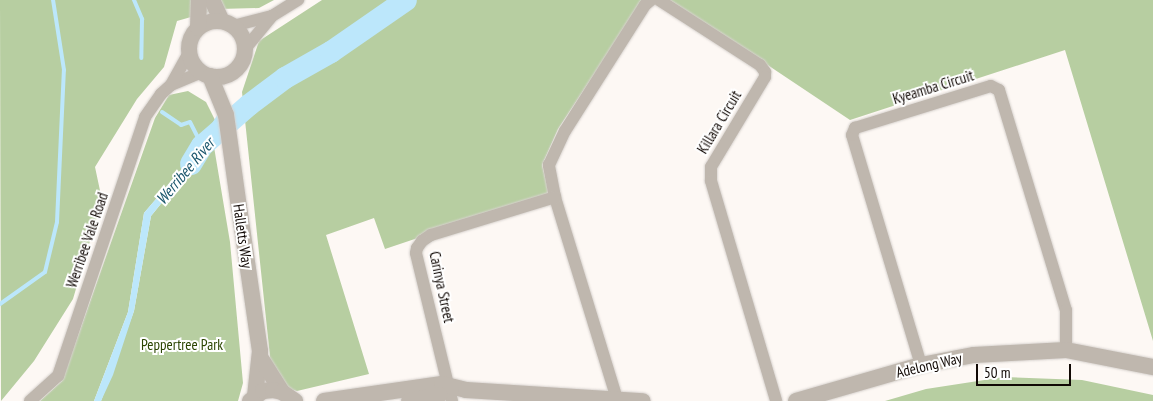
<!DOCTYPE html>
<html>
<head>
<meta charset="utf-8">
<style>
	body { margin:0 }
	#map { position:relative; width:1153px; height:401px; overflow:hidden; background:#fdf8f4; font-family:"PT Sans Narrow",sans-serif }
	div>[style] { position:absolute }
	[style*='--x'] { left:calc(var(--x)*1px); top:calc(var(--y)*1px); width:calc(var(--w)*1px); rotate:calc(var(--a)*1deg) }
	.green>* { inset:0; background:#b7cea1 }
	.water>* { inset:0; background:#bce7fb }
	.stream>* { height:4px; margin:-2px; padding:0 2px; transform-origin:2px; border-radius:2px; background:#bce7fb }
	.river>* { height:22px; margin:-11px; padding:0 11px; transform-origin:11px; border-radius:11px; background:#bce7fb }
	.roads { filter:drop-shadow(0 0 1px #d7d2ce) drop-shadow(0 0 1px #d7d2ce) }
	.minor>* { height:12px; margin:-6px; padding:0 6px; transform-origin:6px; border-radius:6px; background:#bfb7ae }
	.tertiary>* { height:16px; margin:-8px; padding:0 8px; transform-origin:8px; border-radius:8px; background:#bfb7ae }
	.tertiary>.ring { margin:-8px; padding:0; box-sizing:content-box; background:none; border:16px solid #bfb7ae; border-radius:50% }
	span { translate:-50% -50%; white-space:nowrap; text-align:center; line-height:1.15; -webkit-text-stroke:4px #fff; paint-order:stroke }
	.street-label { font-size:15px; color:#110905 }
	.park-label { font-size:15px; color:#2b4502 }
	.water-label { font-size:16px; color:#1b576d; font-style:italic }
	.scale { position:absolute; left:976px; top:364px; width:95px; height:22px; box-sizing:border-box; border:2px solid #110905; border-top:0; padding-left:6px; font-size:15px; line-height:18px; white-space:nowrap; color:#110905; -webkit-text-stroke:4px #fff; paint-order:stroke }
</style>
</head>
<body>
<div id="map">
	<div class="green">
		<i style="clip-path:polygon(0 0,274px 0,259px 8px,219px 9px,177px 21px,164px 67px,137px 99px,95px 167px,102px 200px,73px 299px,34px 361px,1px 401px)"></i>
		<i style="clip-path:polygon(322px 0,643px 0,558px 129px,542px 165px,549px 194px,385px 249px,374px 218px,326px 235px,369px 374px,297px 391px,283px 387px,271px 366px,242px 92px,259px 41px)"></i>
		<i style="clip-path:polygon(670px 0,1153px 0,1153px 341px,1065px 50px,850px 120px)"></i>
		<i style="clip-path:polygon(188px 91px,206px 102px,215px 120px,191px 158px,144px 213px,128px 312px,94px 401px,40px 401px,62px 381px,155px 118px,169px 95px)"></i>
		<i style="clip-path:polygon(212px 135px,230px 242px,243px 383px,238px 401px,101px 401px,134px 311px,151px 216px,195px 162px)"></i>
		<i style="clip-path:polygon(1004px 377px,1082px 380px,1153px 395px,1153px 401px,885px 401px,926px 389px)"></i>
	</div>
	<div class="water">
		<i style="clip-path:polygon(219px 112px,223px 116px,195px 162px,151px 216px,134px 311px,113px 375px,101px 401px,94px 401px,128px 312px,144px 213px,191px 158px)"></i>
	</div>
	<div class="stream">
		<i style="--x:134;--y:0;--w:21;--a:67"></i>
		<i style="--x:142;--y:19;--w:39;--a:91"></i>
		<i style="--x:162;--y:112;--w:23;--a:34"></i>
		<i style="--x:181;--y:125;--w:9;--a:-18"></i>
		<i style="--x:190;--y:122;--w:27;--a:63"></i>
		<i style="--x:0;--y:304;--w:55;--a:-35.4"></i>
		<i style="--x:45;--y:272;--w:51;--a:-76.5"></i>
		<i style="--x:57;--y:222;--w:152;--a:-87.4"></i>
		<i style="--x:64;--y:70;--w:71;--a:-98.9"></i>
	</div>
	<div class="river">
		<i style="--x:191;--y:164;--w:21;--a:-59"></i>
		<i style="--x:202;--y:146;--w:62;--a:-41.1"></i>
		<i style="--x:249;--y:105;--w:45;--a:-36.9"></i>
		<i style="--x:285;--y:78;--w:53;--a:-29.5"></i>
		<i style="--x:331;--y:52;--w:91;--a:-34.7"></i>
	</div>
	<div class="roads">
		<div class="minor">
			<i style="--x:659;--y:0;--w:120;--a:32.8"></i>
			<i style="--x:760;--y:65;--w:9;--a:54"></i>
			<i style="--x:765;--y:72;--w:5;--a:90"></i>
			<i style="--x:765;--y:77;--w:105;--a:121"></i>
			<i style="--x:711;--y:167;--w:14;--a:90"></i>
			<i style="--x:711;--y:181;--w:229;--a:73.5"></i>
			<i style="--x:233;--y:26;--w:40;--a:-14.4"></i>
			<i style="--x:272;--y:16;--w:31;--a:-32"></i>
			<i style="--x:245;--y:49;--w:43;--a:-50.7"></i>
			<i style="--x:171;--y:85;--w:33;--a:-23"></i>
			<i style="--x:921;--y:365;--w:240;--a:-106.7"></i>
			<i style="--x:852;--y:135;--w:8;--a:-67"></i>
			<i style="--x:855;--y:128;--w:142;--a:-17.2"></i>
			<i style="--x:991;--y:86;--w:9;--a:27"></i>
			<i style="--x:999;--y:90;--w:230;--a:73.1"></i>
			<i style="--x:1066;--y:310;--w:40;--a:90"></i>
			<i style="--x:617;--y:399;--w:211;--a:-107.1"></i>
			<i style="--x:555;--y:197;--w:33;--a:-101"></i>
			<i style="--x:549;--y:165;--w:38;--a:-65"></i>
			<i style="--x:565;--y:131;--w:149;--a:-57.6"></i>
			<i style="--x:645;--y:5;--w:8;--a:-40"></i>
			<i style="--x:30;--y:401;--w:38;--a:-42"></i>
			<i style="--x:58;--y:376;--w:273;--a:-71.4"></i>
			<i style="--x:145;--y:117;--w:28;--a:-55"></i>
			<i style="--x:161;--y:94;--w:13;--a:-42"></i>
			<i style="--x:171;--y:85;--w:37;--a:-61"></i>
			<i style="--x:452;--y:401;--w:152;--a:-103.7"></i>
			<i style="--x:416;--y:253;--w:5;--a:-79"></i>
			<i style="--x:417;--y:248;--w:9;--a:-54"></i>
			<i style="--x:422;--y:241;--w:11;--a:-34"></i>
			<i style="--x:431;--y:235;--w:130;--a:-17"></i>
		</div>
		<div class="tertiary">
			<i style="--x:212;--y:0;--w:23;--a:65"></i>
			<i class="ring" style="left:189px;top:21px;width:40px;height:40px"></i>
			<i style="--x:198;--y:28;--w:28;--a:-88"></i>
			<i style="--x:210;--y:76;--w:42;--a:67.7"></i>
			<i style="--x:226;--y:115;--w:93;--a:82"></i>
			<i style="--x:239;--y:207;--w:146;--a:81.7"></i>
			<i style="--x:260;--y:351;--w:45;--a:96.3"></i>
			<i style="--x:260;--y:357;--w:41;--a:57.8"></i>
			<i style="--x:250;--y:401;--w:16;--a:-38"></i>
			<i style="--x:263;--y:391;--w:10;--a:-6"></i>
			<i style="--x:273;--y:390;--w:9;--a:13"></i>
			<i style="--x:282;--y:392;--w:16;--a:35"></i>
			<i style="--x:324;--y:401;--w:119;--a:-8.2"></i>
			<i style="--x:442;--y:384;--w:25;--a:14"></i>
			<i style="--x:466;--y:390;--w:177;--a:3.6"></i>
			<i style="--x:409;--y:401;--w:31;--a:-11"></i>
			<i style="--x:796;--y:401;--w:130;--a:-16.1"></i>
			<i style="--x:921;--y:365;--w:54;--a:-10.7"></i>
			<i style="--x:974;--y:355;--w:92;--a:-3.1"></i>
			<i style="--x:1066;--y:350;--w:89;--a:11.1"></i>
		</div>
	</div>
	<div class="street-label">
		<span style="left:933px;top:87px;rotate:-17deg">Kyeamba Circuit</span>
		<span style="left:719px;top:122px;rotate:-59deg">Killara Circuit</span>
		<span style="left:243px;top:236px;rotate:82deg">Halletts Way</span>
		<span style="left:87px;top:240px;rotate:-71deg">Werribee Vale Road</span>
		<span style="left:442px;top:287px;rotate:78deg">Carinya Street</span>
		<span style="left:929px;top:365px;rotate:-13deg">Adelong Way</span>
	</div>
	<div class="park-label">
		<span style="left:182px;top:345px">Peppertree Park</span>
	</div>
	<div class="water-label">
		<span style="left:185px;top:171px;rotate:-50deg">Werribee River</span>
	</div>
	<div class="scale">50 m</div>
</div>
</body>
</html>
